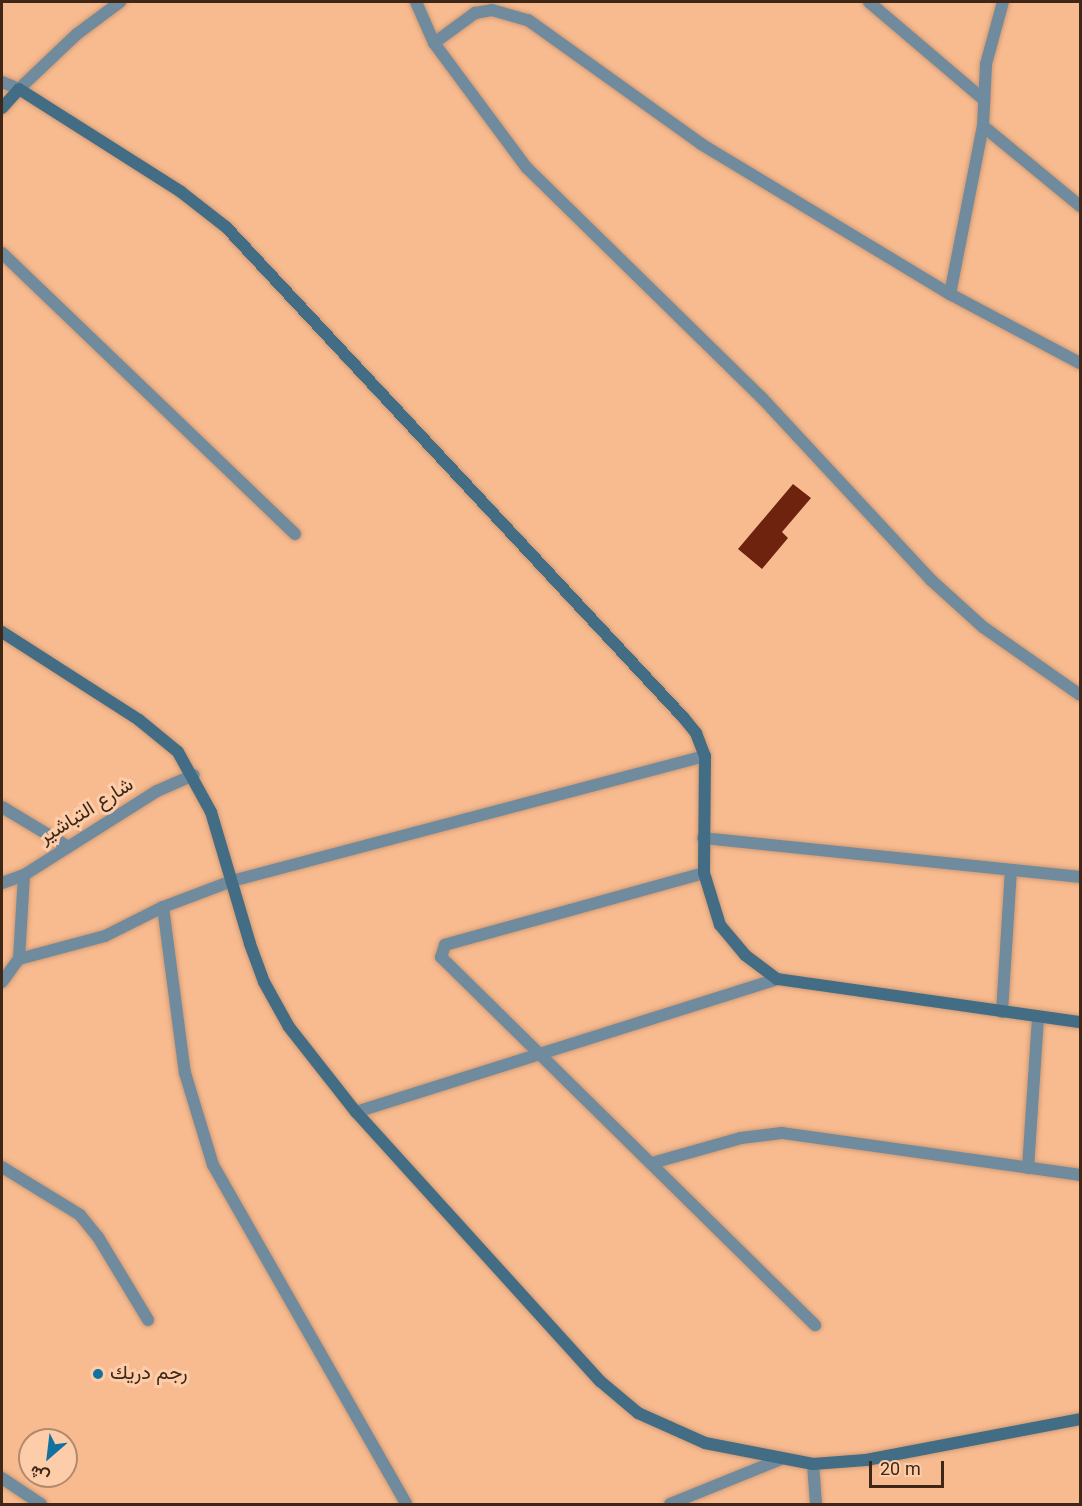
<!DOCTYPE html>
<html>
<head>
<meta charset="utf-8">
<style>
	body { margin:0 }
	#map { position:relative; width:1082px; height:1506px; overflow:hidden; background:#f8bb90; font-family:Georgia,Vazirmatn,serif }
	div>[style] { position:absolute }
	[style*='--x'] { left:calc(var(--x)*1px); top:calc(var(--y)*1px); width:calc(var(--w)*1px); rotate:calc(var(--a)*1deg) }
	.building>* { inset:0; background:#6d230d }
	.roads { filter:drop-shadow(0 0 2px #cf9a75) drop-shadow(0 0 2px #cf9a75) }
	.street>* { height:12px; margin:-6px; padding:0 6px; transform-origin:6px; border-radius:6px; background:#708b9d }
	.secondary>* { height:12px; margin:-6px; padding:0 6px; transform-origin:6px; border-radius:6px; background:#436c85 }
	.dots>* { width:16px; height:16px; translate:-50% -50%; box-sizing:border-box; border:3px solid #fdcca9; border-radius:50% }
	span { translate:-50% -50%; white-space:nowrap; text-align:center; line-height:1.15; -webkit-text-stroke:6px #fdcca9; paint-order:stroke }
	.street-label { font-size:20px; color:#3e2716 }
	.poi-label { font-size:20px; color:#3e2716 }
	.left { translate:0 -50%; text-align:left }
	.frame { position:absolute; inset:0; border:3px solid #3e2716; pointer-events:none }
	.north { position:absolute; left:18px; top:1428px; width:60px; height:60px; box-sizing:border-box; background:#fdcca9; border:2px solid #b18a6e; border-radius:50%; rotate:208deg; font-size:16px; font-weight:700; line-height:24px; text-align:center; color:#3e2716 }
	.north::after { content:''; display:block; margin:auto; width:21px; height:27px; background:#11719f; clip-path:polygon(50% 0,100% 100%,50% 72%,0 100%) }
	.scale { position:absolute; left:869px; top:1461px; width:75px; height:27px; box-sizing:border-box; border:3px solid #3e2716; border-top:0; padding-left:8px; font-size:18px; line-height:21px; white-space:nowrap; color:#3e2716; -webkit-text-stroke:4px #fdcca9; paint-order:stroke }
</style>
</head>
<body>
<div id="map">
	<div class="building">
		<i style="clip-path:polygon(793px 484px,811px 498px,782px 532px,788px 538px,762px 569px,738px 549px)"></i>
	</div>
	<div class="roads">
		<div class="street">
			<i style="--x:416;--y:2;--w:45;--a:66.3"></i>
			<i style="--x:434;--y:43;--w:156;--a:53.4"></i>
			<i style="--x:527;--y:168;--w:329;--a:44.4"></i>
			<i style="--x:762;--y:398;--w:248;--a:47.1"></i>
			<i style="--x:931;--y:580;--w:70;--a:42.1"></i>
			<i style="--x:983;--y:627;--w:118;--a:35"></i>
			<i style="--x:869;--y:2;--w:151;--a:40.4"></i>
			<i style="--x:434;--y:43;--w:51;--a:-36.2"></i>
			<i style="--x:475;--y:13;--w:17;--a:-10"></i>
			<i style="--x:492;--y:10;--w:37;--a:16"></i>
			<i style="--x:528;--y:20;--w:213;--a:35.6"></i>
			<i style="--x:701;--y:144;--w:291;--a:31.1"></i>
			<i style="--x:950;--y:294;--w:147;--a:28"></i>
			<i style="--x:2;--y:82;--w:18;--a:22"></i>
			<i style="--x:19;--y:89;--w:80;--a:-43.5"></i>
			<i style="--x:77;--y:34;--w:54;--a:-36.7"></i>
			<i style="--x:983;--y:126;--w:126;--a:39.5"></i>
			<i style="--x:2;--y:253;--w:406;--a:43.8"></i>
			<i style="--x:950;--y:294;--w:171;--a:-78.9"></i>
			<i style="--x:983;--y:126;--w:62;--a:-87.2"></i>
			<i style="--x:986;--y:64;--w:64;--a:-74.7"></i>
			<i style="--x:2;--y:807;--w:76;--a:31"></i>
			<i style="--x:703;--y:838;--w:379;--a:5.9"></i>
			<i style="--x:704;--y:873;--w:269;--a:164.5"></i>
			<i style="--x:445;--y:945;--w:13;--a:108"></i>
			<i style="--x:441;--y:957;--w:525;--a:44.54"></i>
			<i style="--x:2;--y:883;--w:23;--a:-20"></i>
			<i style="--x:24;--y:875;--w:157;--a:-32.3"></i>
			<i style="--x:157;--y:791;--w:40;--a:-23.4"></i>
			<i style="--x:163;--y:907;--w:167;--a:82.5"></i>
			<i style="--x:185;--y:1073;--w:96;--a:73.1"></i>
			<i style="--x:213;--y:1165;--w:390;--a:60.3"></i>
			<i style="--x:19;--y:959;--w:84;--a:-86.6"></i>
			<i style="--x:2;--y:982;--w:29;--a:-54"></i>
			<i style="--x:19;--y:959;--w:89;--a:-15"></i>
			<i style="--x:105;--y:936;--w:65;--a:-26.6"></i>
			<i style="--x:163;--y:907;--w:74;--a:-20.6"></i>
			<i style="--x:232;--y:881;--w:489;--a:-14.8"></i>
			<i style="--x:1002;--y:1012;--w:142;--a:-86.4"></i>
			<i style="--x:356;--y:1112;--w:442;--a:-17.5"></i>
			<i style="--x:652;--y:1163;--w:92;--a:-15.7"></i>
			<i style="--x:741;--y:1138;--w:41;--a:-7"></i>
			<i style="--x:782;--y:1133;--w:301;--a:8"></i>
			<i style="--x:2;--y:1167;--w:92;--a:31.6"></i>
			<i style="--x:80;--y:1215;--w:28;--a:51"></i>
			<i style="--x:98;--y:1237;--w:97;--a:58.9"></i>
			<i style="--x:1028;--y:1168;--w:151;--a:-86.2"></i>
			<i style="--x:813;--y:1464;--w:40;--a:85.7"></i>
			<i style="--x:2;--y:1478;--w:47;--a:33.7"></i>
			<i style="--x:670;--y:1504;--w:118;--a:-22"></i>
		</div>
		<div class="secondary">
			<i style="--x:2;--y:108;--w:25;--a:-48"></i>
			<i style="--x:19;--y:89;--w:192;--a:32.4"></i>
			<i style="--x:181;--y:192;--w:57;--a:37.9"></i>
			<i style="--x:226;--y:227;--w:670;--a:47"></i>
			<i style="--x:683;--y:717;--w:21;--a:51"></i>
			<i style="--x:696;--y:733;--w:25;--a:69"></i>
			<i style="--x:705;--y:756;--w:117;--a:90.5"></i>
			<i style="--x:704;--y:873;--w:54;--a:72.9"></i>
			<i style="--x:720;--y:925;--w:39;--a:50"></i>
			<i style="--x:745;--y:955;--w:40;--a:37"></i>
			<i style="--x:777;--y:979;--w:306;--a:8.1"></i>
			<i style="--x:2;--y:632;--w:163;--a:32.7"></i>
			<i style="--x:139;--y:720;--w:50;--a:39.4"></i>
			<i style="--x:178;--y:752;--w:68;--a:61.2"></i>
			<i style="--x:211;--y:812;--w:138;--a:73.5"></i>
			<i style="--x:250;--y:944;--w:40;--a:69.8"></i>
			<i style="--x:264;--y:982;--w:51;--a:60.9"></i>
			<i style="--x:289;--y:1027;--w:108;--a:51.8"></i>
			<i style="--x:356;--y:1112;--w:363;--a:47.8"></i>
			<i style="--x:600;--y:1381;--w:50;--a:40.1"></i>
			<i style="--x:638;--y:1413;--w:73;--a:24.1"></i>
			<i style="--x:705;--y:1443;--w:110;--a:11"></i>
			<i style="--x:813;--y:1464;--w:53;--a:-4.3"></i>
			<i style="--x:866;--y:1460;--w:218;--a:-10.8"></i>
		</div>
	</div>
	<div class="dots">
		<i style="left:98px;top:1374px;background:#11719f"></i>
	</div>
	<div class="street-label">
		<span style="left:87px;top:812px;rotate:-32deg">شارع التباشير</span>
	</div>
	<div class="poi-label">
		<span class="left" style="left:110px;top:1374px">رجم دريك</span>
	</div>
	<div class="frame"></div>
	<div class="north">ش</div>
	<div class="scale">20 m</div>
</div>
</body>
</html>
